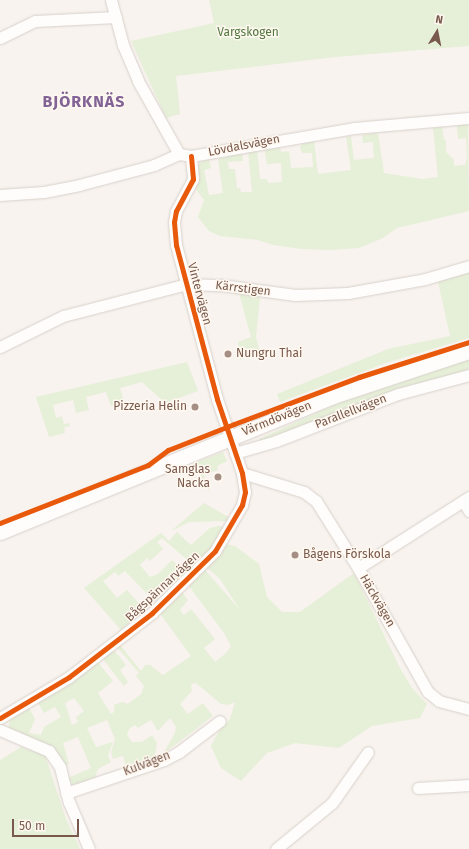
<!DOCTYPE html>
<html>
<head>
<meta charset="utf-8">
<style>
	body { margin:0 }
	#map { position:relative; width:469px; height:849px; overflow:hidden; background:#f8f3ee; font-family:"Fira Sans",sans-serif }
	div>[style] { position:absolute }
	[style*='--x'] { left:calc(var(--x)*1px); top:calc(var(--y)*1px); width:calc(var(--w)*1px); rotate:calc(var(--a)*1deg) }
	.green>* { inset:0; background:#e6efd8 }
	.roads { filter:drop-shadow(0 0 1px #d8d0cb) drop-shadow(0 0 1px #d8d0cb) }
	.minor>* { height:11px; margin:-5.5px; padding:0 5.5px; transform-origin:5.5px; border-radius:5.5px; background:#fefdfc }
	.secondary>* { height:15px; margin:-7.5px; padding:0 7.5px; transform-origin:7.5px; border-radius:7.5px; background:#fefdfc }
	.cycleway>* { height:5px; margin:-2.5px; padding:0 2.5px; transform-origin:2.5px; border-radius:2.5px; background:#e8590c }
	.dots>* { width:11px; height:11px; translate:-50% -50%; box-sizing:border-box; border:2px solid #fff8f0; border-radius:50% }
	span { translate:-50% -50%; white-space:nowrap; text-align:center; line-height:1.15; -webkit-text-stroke:3px #fff8f0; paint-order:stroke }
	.park-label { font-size:12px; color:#537940 }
	.street-label { font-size:12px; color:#79594b }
	.poi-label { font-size:12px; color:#79594b }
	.left { translate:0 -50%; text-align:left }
	.right { translate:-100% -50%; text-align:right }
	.district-label { font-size:16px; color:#826395; font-weight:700; letter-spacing:1px }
	.north { position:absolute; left:417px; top:12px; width:40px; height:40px; -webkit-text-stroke:3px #fff8f0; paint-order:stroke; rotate:10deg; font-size:11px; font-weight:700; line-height:16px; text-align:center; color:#79594b }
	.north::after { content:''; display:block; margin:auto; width:14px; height:18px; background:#79594b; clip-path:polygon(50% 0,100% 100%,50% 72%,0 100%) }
	.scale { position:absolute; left:12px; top:819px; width:67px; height:18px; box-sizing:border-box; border:2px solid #79594b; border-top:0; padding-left:5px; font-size:12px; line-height:14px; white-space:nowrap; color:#79594b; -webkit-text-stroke:3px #fff8f0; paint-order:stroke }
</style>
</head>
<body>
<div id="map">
	<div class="green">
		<i style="clip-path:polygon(209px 0,469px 0,469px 46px,335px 57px,176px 76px,180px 114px,166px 118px,131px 41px,214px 23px)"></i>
		<i style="clip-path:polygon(468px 124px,469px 211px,397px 228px,383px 238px,359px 248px,329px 250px,302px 249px,273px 245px,258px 240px,220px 236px,209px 231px,198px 217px,204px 200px,195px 188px,197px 166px,202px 161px,209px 159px,211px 168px,204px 170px,209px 195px,223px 193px,218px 159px,242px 153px,243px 161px,228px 162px,229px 169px,235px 169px,237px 188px,240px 188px,241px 192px,252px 192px,248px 151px,257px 149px,260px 179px,267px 179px,268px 183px,282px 182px,281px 163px,267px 164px,264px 147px,280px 145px,281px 152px,289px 151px,291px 168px,313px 167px,312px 153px,302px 153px,300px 147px,303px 142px,314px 141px,318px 174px,351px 170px,346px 137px,351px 136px,354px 160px,374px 158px,373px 142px,363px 143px,362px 135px,378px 133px,384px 173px,422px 179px,438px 177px,433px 127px,442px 126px,444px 140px,446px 140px,446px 152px,454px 160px,454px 166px,465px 165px,467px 158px,466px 138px,458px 139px,457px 125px)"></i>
		<i style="clip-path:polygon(469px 272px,469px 338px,389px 362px,280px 402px,277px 394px,388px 349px,450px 336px,438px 282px)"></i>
		<i style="clip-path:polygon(239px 293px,260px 297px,256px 337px,260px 353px,240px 360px,238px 342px,251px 337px)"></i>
		<i style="clip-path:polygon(469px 359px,469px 370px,261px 443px,259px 439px,345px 400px,436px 368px)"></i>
		<i style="clip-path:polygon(187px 362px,198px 391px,165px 403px,142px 382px,120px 388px,124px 402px,111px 406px,106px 392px,86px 397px,89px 410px,76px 413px,73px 400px,53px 405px,56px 418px,62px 416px,64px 424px,69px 423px,70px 426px,64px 427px,65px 433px,49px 437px,36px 397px)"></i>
		<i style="clip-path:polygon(223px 452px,227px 461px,217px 466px,218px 470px,204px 475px,210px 492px,203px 482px,197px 462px)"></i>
		<i style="clip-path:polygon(204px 503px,230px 518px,228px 521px,189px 522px,171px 531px)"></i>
		<i style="clip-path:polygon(219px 526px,227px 528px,201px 561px,193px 565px,162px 538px,157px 542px,163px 549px,150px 561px,147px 558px,140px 565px,150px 577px,158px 574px,172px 560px,185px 573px,157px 599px,152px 599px,125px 571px,118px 576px,115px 572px,103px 581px,117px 598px,127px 590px,144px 609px,121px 630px,84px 588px,161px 533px,169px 541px,177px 532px,191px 545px,210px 528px)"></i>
		<i style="clip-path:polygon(evenodd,225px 544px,235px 546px,259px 564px,267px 597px,282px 612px,300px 612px,354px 573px,400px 668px,412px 688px,427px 704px,420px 718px,372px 726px,339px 748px,295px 743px,267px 753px,241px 781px,221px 768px,211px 746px,219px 731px,230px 719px,235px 702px,228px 705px,221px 704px,196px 683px,191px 684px,192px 691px,180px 704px,188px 714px,203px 703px,213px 716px,163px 754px,175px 733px,176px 727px,170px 718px,158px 731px,151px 720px,138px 728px,135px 725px,129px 729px,127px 735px,132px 742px,142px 742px,152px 735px,157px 743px,155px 757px,126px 766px,123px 756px,113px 759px,111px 752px,115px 739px,107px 720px,87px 728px,96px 747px,113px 742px,108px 756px,111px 762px,98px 769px,95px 778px,73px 785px,68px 778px,91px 768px,78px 737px,63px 743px,69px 764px,66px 766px,54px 747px,8px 730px,11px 716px,31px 704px,29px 708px,35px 719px,29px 733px,41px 735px,44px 727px,61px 717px,55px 707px,44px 713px,37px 701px,97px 661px,113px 681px,98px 693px,111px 714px,114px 712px,114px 705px,122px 702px,128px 704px,141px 694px,144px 686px,136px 676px,139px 673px,117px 647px,120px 645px,141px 671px,145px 665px,150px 665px,163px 675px,191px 656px,159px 612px,181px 591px,188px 600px,180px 610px,184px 615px,191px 609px,215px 639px,204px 648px,215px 662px,226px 653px,231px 646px,224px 633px,188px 585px,205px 570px,240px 610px,220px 579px,205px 566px,225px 544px,74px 698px,84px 711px,76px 717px,78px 722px,72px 725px,65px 703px,74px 698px)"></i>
		<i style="clip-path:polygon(113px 649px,126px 665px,120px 670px,128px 682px,124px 686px,102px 658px)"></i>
		<i style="clip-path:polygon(21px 747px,45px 755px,66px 819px,80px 849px,0 849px,0 760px)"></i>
	</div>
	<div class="roads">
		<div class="minor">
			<i style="--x:111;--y:0;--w:47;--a:75.1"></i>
			<i style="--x:123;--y:45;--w:39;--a:67"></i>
			<i style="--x:138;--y:81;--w:84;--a:60.7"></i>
			<i style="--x:0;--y:38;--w:39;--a:-26"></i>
			<i style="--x:35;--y:21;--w:81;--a:-2.8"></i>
			<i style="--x:0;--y:195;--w:44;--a:-3.9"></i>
			<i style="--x:44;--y:192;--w:36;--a:-11"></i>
			<i style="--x:79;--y:185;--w:78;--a:-14.9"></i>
			<i style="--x:154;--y:165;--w:27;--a:-24"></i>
			<i style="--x:179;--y:154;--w:12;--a:9"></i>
			<i style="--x:191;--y:156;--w:165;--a:-9.7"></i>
			<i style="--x:354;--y:128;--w:115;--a:-5"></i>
			<i style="--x:0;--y:347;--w:70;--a:-26.2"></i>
			<i style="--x:63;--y:316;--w:128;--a:-14.5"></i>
			<i style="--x:187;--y:284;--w:34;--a:2"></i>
			<i style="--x:221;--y:285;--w:75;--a:7.7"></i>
			<i style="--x:295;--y:295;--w:53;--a:-2.2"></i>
			<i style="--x:348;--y:293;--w:78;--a:-10.3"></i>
			<i style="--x:425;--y:279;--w:46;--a:-16.5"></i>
			<i style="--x:235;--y:453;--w:43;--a:-16.3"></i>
			<i style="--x:276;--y:441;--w:131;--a:-21.1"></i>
			<i style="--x:398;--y:394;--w:73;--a:-15"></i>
			<i style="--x:242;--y:473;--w:65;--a:17"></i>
			<i style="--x:304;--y:492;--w:15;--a:37"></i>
			<i style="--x:316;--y:501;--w:79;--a:57.9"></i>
			<i style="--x:358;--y:568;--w:142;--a:60.6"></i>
			<i style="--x:428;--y:692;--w:14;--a:39"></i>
			<i style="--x:439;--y:701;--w:31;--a:15"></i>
			<i style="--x:463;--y:501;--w:12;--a:59"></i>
			<i style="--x:358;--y:568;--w:132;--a:-32.6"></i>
			<i style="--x:0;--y:718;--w:80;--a:-30.7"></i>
			<i style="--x:69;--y:677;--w:105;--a:-37.6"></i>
			<i style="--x:152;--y:613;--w:88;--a:-44.5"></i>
			<i style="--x:215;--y:551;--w:53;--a:-59.6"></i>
			<i style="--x:242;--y:505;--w:13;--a:-77"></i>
			<i style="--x:245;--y:492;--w:19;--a:-99"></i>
			<i style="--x:242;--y:473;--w:78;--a:-108.7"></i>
			<i style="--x:217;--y:399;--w:159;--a:-104.9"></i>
			<i style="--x:176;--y:245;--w:23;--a:-95"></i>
			<i style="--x:174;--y:222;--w:11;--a:-80"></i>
			<i style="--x:176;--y:211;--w:36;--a:-62"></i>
			<i style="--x:193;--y:179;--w:23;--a:-95"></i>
			<i style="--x:0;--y:730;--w:53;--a:23.2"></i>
			<i style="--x:49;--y:751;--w:19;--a:55"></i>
			<i style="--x:60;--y:767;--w:36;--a:76"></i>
			<i style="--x:69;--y:802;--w:51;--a:66.9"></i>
			<i style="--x:418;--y:788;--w:51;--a:-3.4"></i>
			<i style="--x:66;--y:793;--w:103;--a:-18.6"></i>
			<i style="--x:164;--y:760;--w:17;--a:-28"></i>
			<i style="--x:179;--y:752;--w:51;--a:-37.1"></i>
			<i style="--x:276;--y:849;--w:72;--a:-39.4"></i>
			<i style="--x:332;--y:803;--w:62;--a:-54.8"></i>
		</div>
		<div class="secondary">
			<i style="--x:0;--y:532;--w:360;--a:-22.2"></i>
			<i style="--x:333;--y:396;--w:143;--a:-18.3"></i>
		</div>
	</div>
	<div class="cycleway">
		<i style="--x:0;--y:523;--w:159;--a:-21.4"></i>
		<i style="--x:148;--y:465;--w:25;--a:-37"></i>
		<i style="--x:168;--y:450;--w:71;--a:-21.5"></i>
		<i style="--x:234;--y:424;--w:134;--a:-20.6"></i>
		<i style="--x:359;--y:377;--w:115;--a:-17.7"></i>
		<i style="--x:0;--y:718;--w:80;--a:-30.7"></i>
		<i style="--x:69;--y:677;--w:105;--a:-37.6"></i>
		<i style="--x:152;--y:613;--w:88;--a:-44.5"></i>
		<i style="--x:215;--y:551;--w:53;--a:-59.6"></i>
		<i style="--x:242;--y:505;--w:13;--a:-77"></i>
		<i style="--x:245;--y:492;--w:19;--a:-99"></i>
		<i style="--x:242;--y:473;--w:78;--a:-108.7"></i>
		<i style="--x:217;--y:399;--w:159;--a:-104.9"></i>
		<i style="--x:176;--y:245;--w:23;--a:-95"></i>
		<i style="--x:174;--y:222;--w:11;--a:-80"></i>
		<i style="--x:176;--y:211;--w:36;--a:-62"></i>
		<i style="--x:193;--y:179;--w:23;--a:-95"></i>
	</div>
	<div class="dots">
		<i style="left:228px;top:354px;background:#a58f84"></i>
		<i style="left:195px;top:407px;background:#a58f84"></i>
		<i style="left:218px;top:477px;background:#a58f84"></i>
		<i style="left:295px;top:555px;background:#a58f84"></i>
	</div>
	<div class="park-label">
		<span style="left:248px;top:33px">Vargskogen</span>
	</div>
	<div class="street-label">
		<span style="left:244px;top:146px;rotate:-11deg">Lövdalsvägen</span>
		<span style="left:243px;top:289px;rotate:7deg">Kärrstigen</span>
		<span style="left:199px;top:294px;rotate:75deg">Vintervägen</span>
		<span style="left:351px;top:412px;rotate:-21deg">Parallellvägen</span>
		<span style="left:277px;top:419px;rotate:-22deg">Värmdövägen</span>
		<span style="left:163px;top:587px;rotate:-43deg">Bågspännarvägen</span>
		<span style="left:377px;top:601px;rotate:60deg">Häckvägen</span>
		<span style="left:147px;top:764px;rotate:-21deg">Kulvägen</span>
	</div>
	<div class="poi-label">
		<span class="left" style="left:236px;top:354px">Nungru Thai</span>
		<span class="right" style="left:187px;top:407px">Pizzeria Helin</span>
		<span class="right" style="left:210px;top:477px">Samglas<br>Nacka</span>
		<span class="left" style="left:303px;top:555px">Bågens Förskola</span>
	</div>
	<div class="district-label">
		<span style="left:84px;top:102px">BJÖRKNÄS</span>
	</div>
	<div class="north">N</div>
	<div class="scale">50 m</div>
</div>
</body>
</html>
